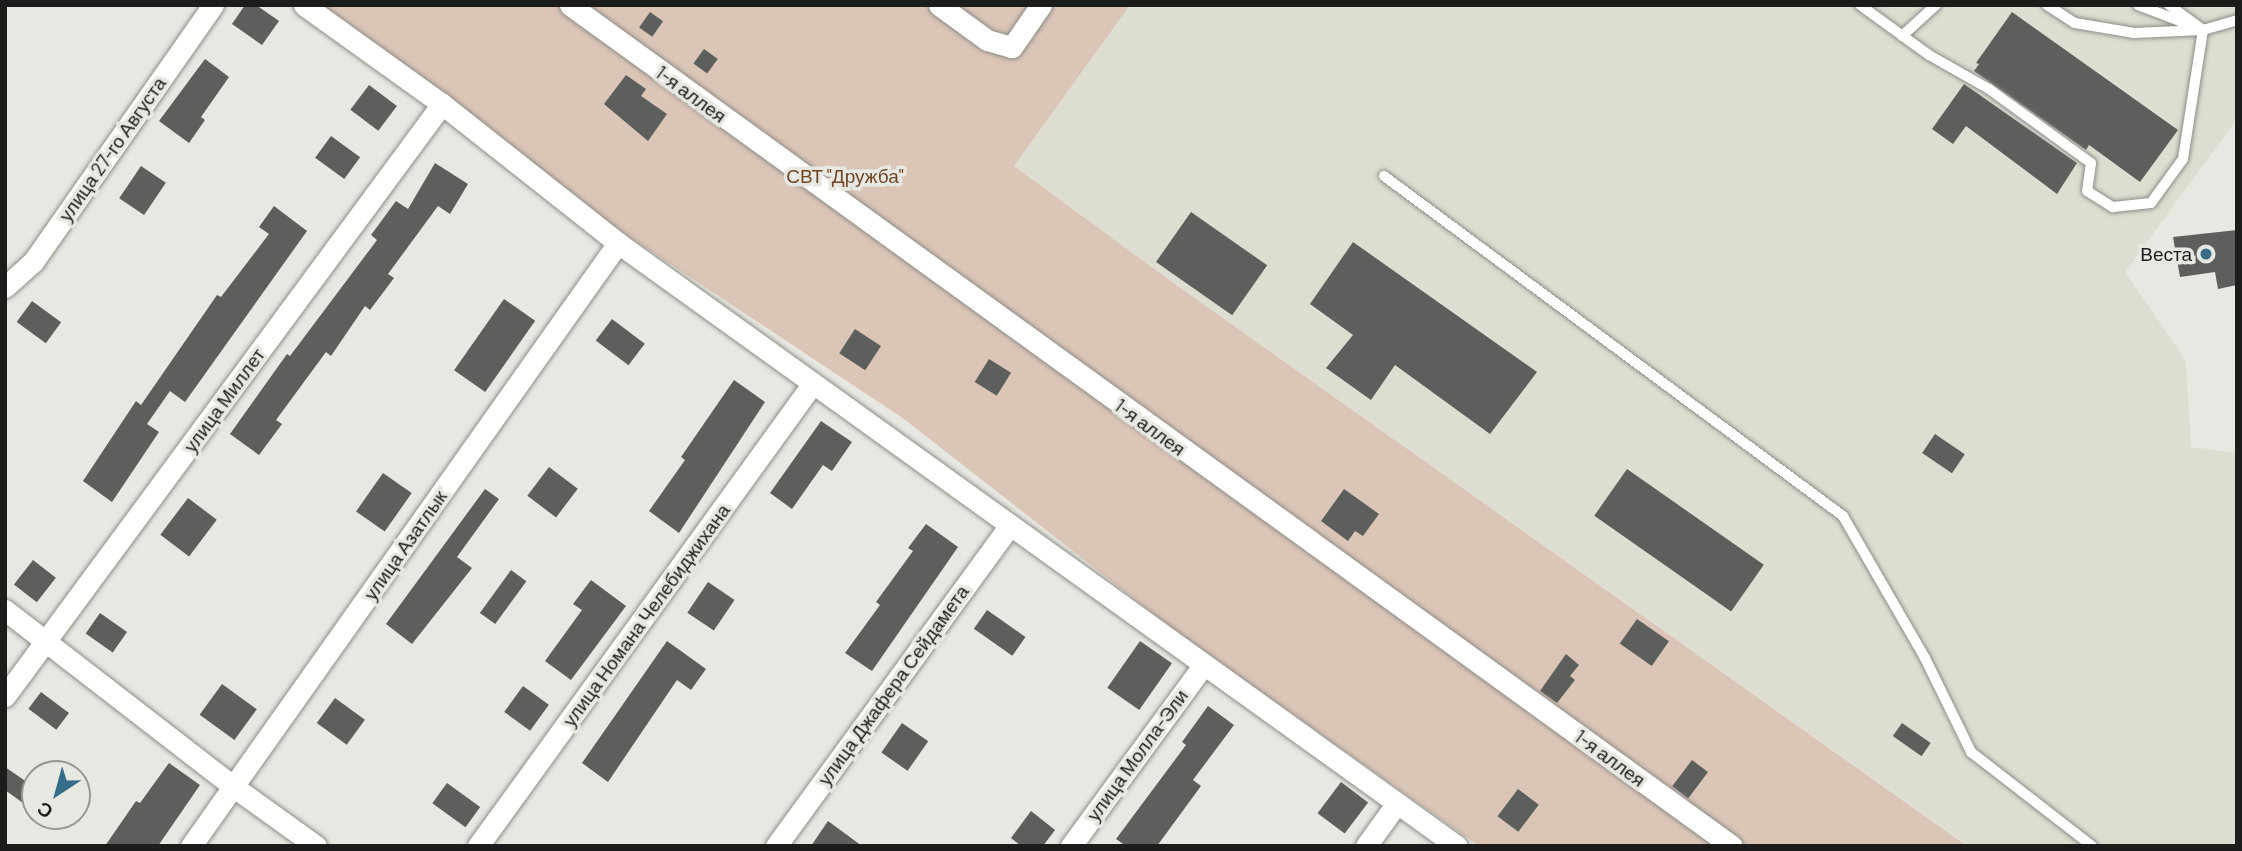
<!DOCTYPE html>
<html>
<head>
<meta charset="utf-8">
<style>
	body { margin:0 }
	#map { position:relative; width:2242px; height:851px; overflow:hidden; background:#e8e8e2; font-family:Barlow,sans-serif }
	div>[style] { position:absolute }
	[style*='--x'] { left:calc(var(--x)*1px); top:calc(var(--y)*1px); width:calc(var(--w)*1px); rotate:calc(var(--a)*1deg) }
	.built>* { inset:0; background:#ddded1 }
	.green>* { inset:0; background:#dbc5b6 }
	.building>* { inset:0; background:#5c5f5b; transform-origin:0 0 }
	.roads { filter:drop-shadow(0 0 2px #8d8d88) drop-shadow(0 0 2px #8d8d88) }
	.lane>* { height:10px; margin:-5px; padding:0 5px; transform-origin:5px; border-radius:5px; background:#fff }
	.street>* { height:21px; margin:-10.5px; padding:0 10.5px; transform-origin:10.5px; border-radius:10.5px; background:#fff }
	.dots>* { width:19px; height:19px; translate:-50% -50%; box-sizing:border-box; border:4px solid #e8e8e2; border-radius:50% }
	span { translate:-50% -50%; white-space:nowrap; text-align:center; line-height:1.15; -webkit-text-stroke:7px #e8e8e2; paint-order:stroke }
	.street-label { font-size:19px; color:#1c1c1b }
	.park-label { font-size:19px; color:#704624 }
	.poi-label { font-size:19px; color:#1c1c1b }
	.right { translate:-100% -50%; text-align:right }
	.frame { position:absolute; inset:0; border:7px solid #1c1c1b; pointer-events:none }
	.north { position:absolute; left:21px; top:760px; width:70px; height:70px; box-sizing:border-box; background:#e8e8e2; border:2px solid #969692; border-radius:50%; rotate:216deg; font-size:19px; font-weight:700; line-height:28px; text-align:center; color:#1c1c1b }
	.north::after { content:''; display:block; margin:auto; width:24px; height:32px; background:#386d89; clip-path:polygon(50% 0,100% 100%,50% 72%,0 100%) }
</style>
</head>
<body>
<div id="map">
	<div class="built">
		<i style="clip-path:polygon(1130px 5px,2237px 5px,2237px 119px,2125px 272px,2186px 361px,2191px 447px,2237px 453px,2237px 846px,1968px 846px,1172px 282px,1014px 166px)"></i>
	</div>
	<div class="green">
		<i style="clip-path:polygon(321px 5px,1130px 5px,1014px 166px,1172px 282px,1967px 846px,1479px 846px,1174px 630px,904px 419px,616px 228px)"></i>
	</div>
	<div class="building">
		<i style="clip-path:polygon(245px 5px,256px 5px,279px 21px,262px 45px,232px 24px)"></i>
		<i style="left:650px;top:12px;width:16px;height:19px;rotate:35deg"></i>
		<i style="clip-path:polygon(2012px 12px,2178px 130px,2140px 182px,2089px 145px,2086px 150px,1974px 71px,1979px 64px,1976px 63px)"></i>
		<i style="left:704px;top:49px;width:17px;height:18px;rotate:36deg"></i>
		<i style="clip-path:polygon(205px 59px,229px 77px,201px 117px,205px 120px,189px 143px,159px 121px)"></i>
		<i style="clip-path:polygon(626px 75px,646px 89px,641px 96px,667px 114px,648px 141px,604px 104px)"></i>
		<i style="clip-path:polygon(1964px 84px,2077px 163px,2057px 194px,1966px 126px,1953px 144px,1932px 129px)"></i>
		<i style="left:369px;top:85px;width:35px;height:31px;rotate:37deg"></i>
		<i style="left:331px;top:136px;width:36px;height:27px;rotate:36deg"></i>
		<i style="clip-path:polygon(435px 163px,468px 184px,450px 214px,438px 206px,388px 274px,394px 278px,370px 310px,365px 306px,331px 356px,326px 352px,276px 420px,282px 424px,259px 455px,230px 434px,287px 354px,290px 356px,377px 240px,371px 235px,396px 201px,408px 209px)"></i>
		<i style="left:141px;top:166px;width:30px;height:39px;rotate:34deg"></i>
		<i style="clip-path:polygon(274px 206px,307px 231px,185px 402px,170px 391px,147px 424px,159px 432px,112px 502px,83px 481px,136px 401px,141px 405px,217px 295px,221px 297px,269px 234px,259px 227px)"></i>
		<i style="left:1191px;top:212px;width:93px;height:61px;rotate:35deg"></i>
		<i style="clip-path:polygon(2237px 230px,2237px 285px,2218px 289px,2215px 272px,2180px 277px,2173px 237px)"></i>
		<i style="clip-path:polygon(1353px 242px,1537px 372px,1490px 434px,1395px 365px,1371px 400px,1326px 368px,1353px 335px,1310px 304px)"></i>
		<i style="left:504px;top:299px;width:38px;height:87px;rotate:35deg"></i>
		<i style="left:32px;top:301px;width:36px;height:26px;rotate:36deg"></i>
		<i style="left:612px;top:319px;width:41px;height:27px;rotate:37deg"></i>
		<i style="left:855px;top:329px;width:31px;height:29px;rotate:33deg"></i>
		<i style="left:989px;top:359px;width:26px;height:27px;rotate:32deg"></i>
		<i style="clip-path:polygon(734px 380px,765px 402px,679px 533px,649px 511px,685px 460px,681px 457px)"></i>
		<i style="clip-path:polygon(821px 421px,852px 442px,832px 471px,823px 465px,792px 509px,770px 493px)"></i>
		<i style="left:1935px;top:434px;width:36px;height:23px;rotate:34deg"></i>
		<i style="left:549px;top:467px;width:36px;height:36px;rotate:37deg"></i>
		<i style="left:1627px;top:469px;width:167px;height:57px;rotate:35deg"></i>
		<i style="left:383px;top:473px;width:35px;height:47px;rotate:35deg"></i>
		<i style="clip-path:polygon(485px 489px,499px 499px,457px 557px,472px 568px,412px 644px,386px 624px)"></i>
		<i style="clip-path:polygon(1344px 489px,1379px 514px,1363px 536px,1355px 531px,1348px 541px,1321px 521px)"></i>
		<i style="left:188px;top:498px;width:36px;height:46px;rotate:37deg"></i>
		<i style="clip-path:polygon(926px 524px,958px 547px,872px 671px,845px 653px,880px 605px,876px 602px,913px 551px,908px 548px)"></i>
		<i style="left:33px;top:560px;width:29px;height:31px;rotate:38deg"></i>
		<i style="left:511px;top:570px;width:19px;height:53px;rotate:36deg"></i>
		<i style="clip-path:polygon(591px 580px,626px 606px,571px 680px,545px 661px,582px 610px,573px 604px)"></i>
		<i style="left:708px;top:582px;width:32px;height:37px;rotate:34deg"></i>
		<i style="left:987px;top:610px;width:47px;height:23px;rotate:35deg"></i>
		<i style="left:100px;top:613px;width:33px;height:25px;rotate:35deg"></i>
		<i style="left:1637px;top:619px;width:39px;height:30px;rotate:35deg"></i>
		<i style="clip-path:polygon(667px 641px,706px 669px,691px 690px,677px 680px,608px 782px,582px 763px)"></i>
		<i style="left:1140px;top:641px;width:39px;height:57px;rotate:35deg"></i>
		<i style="clip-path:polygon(1566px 654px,1579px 665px,1570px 676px,1575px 680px,1557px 703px,1540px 691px)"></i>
		<i style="left:222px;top:684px;width:43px;height:38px;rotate:36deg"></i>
		<i style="left:523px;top:686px;width:32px;height:32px;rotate:36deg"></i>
		<i style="left:41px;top:692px;width:35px;height:21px;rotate:37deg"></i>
		<i style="left:335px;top:698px;width:37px;height:31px;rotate:36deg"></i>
		<i style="clip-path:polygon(1208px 706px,1234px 725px,1193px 780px,1201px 786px,1157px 846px,1126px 846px,1116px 839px,1186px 745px,1182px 742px)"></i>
		<i style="left:902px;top:723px;width:32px;height:36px;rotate:35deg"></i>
		<i style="left:1902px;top:723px;width:35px;height:16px;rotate:35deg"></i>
		<i style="left:1692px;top:760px;width:20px;height:33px;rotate:37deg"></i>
		<i style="clip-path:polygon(169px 763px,200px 785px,158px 846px,105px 846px,136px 801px,140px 803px)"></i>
		<i style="clip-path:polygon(5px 767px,34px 787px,23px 803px,5px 790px)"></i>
		<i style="left:1341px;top:782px;width:34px;height:39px;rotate:37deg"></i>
		<i style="left:447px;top:783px;width:41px;height:25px;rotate:36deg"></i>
		<i style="left:1518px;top:789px;width:26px;height:34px;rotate:37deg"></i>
		<i style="clip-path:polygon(1031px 811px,1055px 830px,1043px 846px,1021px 846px,1011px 838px)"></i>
		<i style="clip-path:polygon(828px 821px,862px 846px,811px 846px)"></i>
	</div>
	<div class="roads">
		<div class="lane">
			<i style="--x:1860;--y:5;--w:85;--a:35.9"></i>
			<i style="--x:1929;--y:55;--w:69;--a:29.5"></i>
			<i style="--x:1989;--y:89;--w:126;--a:36"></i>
			<i style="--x:2091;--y:163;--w:28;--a:98"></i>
			<i style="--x:2087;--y:191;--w:31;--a:32"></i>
			<i style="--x:2113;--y:207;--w:38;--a:-6"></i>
			<i style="--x:2151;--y:203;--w:54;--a:-54"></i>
			<i style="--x:2183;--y:159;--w:131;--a:-81.2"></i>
			<i style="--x:2047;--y:5;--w:33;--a:33"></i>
			<i style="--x:2075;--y:23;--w:60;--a:9.6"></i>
			<i style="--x:2134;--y:33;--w:69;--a:-2.5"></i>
			<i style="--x:2138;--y:5;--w:56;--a:21"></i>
			<i style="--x:2169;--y:5;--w:42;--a:36.3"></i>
			<i style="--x:2203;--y:30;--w:35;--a:-16"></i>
			<i style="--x:1902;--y:36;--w:46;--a:-42.4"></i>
			<i style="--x:1384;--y:176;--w:571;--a:36.53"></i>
			<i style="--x:1843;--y:516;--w:164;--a:60"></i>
			<i style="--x:1925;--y:658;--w:105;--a:63.9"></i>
			<i style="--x:1971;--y:752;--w:153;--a:37.8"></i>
		</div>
		<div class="street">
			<i style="--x:304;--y:5;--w:170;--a:35.7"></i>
			<i style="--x:442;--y:104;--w:224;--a:38.3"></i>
			<i style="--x:618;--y:243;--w:1033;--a:35.71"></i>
			<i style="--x:570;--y:5;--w:1434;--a:35.9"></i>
			<i style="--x:939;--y:5;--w:59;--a:36.1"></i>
			<i style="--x:987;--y:40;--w:26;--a:16"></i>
			<i style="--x:1012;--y:47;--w:51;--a:-55.4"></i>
			<i style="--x:5;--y:287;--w:38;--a:-42"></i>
			<i style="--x:33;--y:262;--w:314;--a:-55"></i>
			<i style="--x:5;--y:610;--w:289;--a:37.7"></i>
			<i style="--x:234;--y:787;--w:101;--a:35.7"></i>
			<i style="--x:5;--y:696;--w:736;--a:-53.57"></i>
			<i style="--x:191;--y:846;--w:739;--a:-54.7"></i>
			<i style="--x:478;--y:846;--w:571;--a:-54.11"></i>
			<i style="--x:776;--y:846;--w:397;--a:-53.9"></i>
			<i style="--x:1071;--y:846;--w:225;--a:-53.8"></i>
			<i style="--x:1366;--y:846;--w:53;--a:-54.2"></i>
		</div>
	</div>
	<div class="dots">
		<i style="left:2206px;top:254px;background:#386d89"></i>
	</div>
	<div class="street-label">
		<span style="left:691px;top:94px;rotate:36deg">1-я аллея</span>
		<span style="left:112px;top:149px;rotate:-55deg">улица 27-го Августа</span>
		<span style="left:224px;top:400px;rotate:-54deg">улица Миллет</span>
		<span style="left:1150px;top:427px;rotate:36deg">1-я аллея</span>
		<span style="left:405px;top:545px;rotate:-55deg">улица Азатлык</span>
		<span style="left:646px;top:615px;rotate:-54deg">улица Номана Челебиджихана</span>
		<span style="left:893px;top:685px;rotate:-54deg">улица Джафера Сейдамета</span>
		<span style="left:1137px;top:755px;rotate:-54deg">улица Молла-Эли</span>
		<span style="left:1610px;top:758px;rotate:36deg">1-я аллея</span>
	</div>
	<div class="park-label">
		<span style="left:845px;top:176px">СВТ "Дружба"</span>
	</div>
	<div class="poi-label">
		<span class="right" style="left:2192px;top:254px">Веста</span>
	</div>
	<div class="frame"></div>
	<div class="north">С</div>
</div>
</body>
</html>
